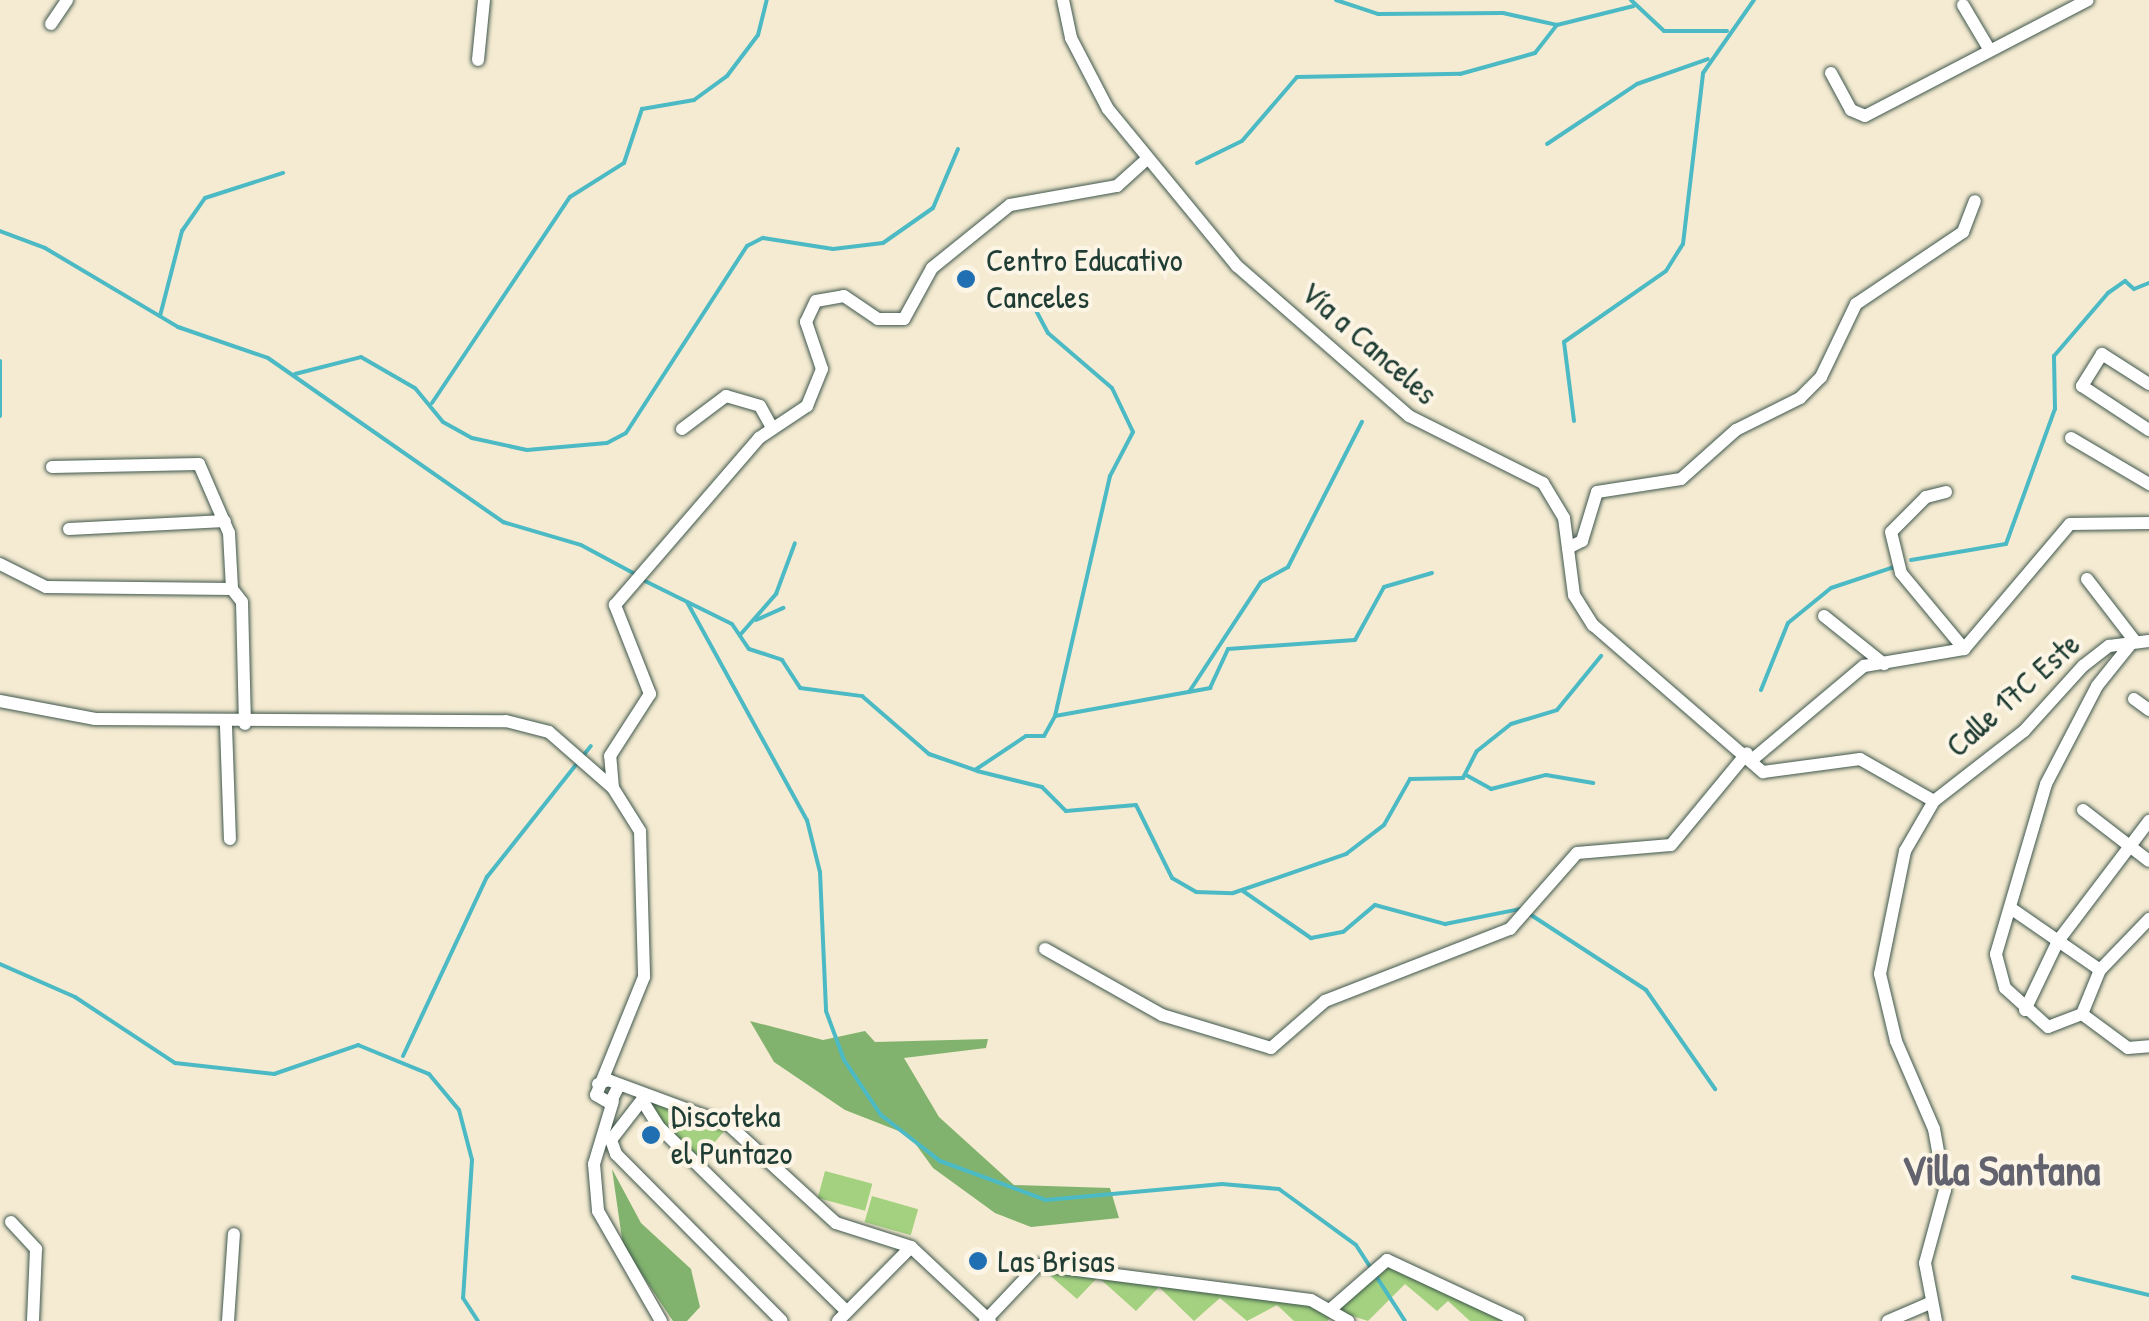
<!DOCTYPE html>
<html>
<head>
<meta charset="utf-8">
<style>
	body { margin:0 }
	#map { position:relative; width:2149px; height:1321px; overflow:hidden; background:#f5ebd2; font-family:"Patrick Hand",sans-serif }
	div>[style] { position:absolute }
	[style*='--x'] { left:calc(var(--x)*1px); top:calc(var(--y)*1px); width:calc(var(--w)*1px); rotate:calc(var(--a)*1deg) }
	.green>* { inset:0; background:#a3d17f; transform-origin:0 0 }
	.forest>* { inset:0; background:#82b36e }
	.stream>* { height:4px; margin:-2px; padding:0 2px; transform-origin:2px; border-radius:2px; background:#4cbac4 }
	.roads { filter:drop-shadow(0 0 2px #3f574c) drop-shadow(0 0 2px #3f574c) }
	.minor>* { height:12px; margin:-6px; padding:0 6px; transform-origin:6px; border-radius:6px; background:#fff }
	.dots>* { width:28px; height:28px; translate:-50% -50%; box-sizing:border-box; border:5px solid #fcf5e5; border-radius:50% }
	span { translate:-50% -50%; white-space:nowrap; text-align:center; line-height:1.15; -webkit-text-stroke:8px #fcf5e5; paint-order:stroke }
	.poi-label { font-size:32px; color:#1f3d34 }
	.left { translate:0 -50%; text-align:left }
	.street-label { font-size:32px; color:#1f3d34 }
	.district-label { font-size:42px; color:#62636f; font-weight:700 }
</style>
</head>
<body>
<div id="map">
	<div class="green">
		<i style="clip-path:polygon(642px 1100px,729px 1125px,697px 1164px)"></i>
		<i style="left:825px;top:1171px;width:49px;height:28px;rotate:15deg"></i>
		<i style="left:872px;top:1196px;width:48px;height:27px;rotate:16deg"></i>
		<i style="clip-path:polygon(1378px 1261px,1518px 1321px,1470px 1321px,1448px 1301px,1437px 1311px,1405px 1284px,1368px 1321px,1337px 1311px,1327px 1321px,1294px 1321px,1277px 1305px,1247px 1321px,1220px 1298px,1194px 1321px,1159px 1287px,1136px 1311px,1098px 1277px,1077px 1299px,1038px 1265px,1331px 1308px)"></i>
	</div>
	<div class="forest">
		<i style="clip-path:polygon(750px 1021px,823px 1040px,865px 1031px,875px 1042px,988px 1039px,986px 1048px,904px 1058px,939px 1117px,1014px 1185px,1110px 1188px,1119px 1218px,1031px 1227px,995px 1213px,933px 1168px,909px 1135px,845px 1110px,774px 1062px)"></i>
		<i style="clip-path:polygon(612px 1169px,641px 1223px,691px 1269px,700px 1307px,687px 1321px,673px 1321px,623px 1246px)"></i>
	</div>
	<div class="stream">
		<i style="--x:1336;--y:0;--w:44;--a:18.4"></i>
		<i style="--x:1378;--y:14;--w:125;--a:-0.5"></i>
		<i style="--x:1503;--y:13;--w:55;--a:12.5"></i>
		<i style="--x:1557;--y:25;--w:79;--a:-13.9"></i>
		<i style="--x:1631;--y:0;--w:45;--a:43.2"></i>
		<i style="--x:1664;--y:31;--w:63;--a:0"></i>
		<i style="--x:1547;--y:144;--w:108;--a:-33.7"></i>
		<i style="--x:1637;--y:84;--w:75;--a:-19.4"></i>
		<i style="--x:1197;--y:163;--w:50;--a:-26.1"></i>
		<i style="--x:1242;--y:141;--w:84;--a:-49.3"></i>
		<i style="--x:1297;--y:77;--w:163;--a:-1.1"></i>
		<i style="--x:1460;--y:74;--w:78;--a:-15.6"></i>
		<i style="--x:1535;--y:53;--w:36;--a:-52"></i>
		<i style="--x:0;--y:231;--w:48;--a:20.7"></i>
		<i style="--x:45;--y:248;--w:155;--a:30.7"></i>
		<i style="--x:178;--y:327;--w:95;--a:19"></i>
		<i style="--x:268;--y:358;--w:287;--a:34.9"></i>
		<i style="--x:503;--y:522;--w:81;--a:16.4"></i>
		<i style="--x:581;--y:545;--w:64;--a:28.2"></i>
		<i style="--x:1032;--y:303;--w:34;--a:62"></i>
		<i style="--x:1048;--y:333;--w:84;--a:40.7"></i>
		<i style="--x:1112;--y:388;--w:49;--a:64.5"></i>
		<i style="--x:1133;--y:432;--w:50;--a:117.6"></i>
		<i style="--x:1110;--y:476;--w:246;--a:102.9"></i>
		<i style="--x:160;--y:316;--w:88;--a:-75.5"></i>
		<i style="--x:182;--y:231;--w:40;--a:-55.1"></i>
		<i style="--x:205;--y:198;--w:82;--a:-17.8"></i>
		<i style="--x:0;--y:361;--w:55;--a:90"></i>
		<i style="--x:295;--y:374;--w:68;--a:-14.4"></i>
		<i style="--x:361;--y:357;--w:62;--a:29.9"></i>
		<i style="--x:415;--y:388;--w:44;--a:50.5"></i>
		<i style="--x:443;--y:422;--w:33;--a:29"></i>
		<i style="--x:472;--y:438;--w:56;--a:12.3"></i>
		<i style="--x:527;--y:450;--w:80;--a:-5"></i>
		<i style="--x:607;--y:443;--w:21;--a:-28"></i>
		<i style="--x:626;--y:433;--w:223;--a:-57.1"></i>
		<i style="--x:747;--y:246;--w:18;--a:-27"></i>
		<i style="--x:763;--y:238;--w:71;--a:8.9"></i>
		<i style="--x:833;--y:249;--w:50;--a:-6.8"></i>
		<i style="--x:883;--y:243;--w:61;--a:-35"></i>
		<i style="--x:933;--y:208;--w:64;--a:-67"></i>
		<i style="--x:432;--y:403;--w:248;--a:-56.2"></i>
		<i style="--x:570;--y:197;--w:64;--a:-32.2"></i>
		<i style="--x:624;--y:163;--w:57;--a:-71.6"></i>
		<i style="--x:642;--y:109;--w:53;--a:-9.8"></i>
		<i style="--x:694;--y:100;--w:41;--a:-36"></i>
		<i style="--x:727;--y:76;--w:51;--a:-52.9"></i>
		<i style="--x:758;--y:35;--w:36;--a:-76"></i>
		<i style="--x:1574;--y:421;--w:80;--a:-97.2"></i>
		<i style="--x:1564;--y:342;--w:124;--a:-34.8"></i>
		<i style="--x:1666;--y:271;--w:32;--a:-58"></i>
		<i style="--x:1683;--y:244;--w:172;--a:-83.3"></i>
		<i style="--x:1703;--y:73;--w:89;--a:-55.1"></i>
		<i style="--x:1911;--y:560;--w:96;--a:-9.6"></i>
		<i style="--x:2006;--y:544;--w:144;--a:-70.1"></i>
		<i style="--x:2055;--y:409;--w:53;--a:-91.1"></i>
		<i style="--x:2054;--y:356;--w:83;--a:-49.4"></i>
		<i style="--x:2108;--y:293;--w:21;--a:-35"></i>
		<i style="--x:2125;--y:281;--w:12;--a:42"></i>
		<i style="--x:2134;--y:289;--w:16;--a:-22"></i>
		<i style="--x:645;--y:581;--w:97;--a:26.3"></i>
		<i style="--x:732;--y:624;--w:30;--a:56"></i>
		<i style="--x:749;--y:649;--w:35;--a:18"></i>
		<i style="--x:782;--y:660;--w:33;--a:57"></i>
		<i style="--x:800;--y:688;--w:63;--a:7.4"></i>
		<i style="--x:862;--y:696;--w:89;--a:40.9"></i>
		<i style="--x:929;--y:754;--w:49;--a:19.2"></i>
		<i style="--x:975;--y:770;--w:61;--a:-33.7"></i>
		<i style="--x:1026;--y:736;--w:18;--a:0"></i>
		<i style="--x:1044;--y:736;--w:23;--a:-61"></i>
		<i style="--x:1055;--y:716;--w:158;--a:-10.2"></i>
		<i style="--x:1210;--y:688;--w:43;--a:-65.2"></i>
		<i style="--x:1228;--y:649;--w:127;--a:-4.1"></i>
		<i style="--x:1355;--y:640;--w:60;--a:-61.3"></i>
		<i style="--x:1384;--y:587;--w:50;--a:-16.3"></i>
		<i style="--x:687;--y:602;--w:249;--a:61.2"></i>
		<i style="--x:807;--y:820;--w:54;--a:76"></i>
		<i style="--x:820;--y:872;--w:139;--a:87.5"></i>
		<i style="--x:826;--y:1011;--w:52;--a:69.8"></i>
		<i style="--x:844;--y:1060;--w:66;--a:56.1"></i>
		<i style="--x:881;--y:1115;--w:75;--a:37.9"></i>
		<i style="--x:940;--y:1161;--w:113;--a:20.2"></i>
		<i style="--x:1046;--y:1200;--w:177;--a:-5.2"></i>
		<i style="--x:1222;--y:1184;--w:57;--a:5"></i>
		<i style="--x:1279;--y:1189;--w:95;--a:36"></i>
		<i style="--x:1356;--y:1245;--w:90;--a:57.2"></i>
		<i style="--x:756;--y:620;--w:30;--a:-24"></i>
		<i style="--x:740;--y:635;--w:55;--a:-48.7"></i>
		<i style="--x:776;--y:594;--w:54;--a:-69.6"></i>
		<i style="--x:1761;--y:690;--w:72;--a:-68.1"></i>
		<i style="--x:1788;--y:623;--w:55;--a:-39.1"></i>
		<i style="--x:1831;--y:588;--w:66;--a:-18.4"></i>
		<i style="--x:1189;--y:692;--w:131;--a:-56.8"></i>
		<i style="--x:1261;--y:582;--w:31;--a:-29"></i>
		<i style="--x:1288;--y:567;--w:163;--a:-63"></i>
		<i style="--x:977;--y:771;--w:67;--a:13.8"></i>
		<i style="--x:1042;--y:787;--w:34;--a:45"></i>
		<i style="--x:1066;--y:811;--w:70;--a:-4.9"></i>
		<i style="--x:1136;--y:805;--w:81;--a:63.7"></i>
		<i style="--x:1172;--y:878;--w:28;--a:30"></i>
		<i style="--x:1196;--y:892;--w:37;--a:2"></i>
		<i style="--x:1233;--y:893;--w:120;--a:-19"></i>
		<i style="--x:1346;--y:854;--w:48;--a:-37.3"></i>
		<i style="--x:1384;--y:825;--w:53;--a:-60.5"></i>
		<i style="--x:1410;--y:779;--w:53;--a:-1.1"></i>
		<i style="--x:1463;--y:778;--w:30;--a:-63"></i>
		<i style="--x:1477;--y:751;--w:43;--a:-38.5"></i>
		<i style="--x:1511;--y:724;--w:48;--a:-16.9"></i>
		<i style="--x:1557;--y:710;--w:70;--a:-50.8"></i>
		<i style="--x:1466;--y:775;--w:29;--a:29"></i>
		<i style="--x:1491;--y:789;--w:57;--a:-14.3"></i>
		<i style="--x:1546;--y:775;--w:48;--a:9.7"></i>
		<i style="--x:1243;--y:891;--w:83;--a:34.7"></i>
		<i style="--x:1311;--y:938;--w:33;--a:-11"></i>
		<i style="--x:1343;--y:932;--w:42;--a:-40.2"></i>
		<i style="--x:1375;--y:905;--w:73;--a:15.2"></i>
		<i style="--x:1445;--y:924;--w:76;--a:-11.3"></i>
		<i style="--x:1528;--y:913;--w:141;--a:33.1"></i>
		<i style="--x:1646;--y:990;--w:121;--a:55.1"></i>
		<i style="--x:0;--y:964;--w:82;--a:23.7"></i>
		<i style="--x:75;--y:997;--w:120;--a:33.4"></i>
		<i style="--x:175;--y:1063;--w:100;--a:6.3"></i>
		<i style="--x:274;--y:1074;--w:89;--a:-19"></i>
		<i style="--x:358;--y:1045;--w:77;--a:22.2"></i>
		<i style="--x:429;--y:1074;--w:47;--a:50.2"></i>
		<i style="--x:459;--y:1110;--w:52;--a:75.4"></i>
		<i style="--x:472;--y:1160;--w:138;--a:93.7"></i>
		<i style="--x:463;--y:1298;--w:27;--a:57"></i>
		<i style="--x:403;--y:1056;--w:198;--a:-64.9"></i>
		<i style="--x:487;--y:877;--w:167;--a:-51.6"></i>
		<i style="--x:2073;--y:1277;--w:78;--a:13.3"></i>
	</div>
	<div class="roads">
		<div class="minor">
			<i style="--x:1063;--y:0;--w:39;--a:78"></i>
			<i style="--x:1071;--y:38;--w:80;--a:62.5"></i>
			<i style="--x:1108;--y:109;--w:203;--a:50.6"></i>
			<i style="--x:1237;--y:266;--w:228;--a:41.1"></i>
			<i style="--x:1409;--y:416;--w:150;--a:26.6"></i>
			<i style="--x:1543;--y:483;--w:41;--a:59"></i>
			<i style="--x:1564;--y:518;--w:78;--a:82.6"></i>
			<i style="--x:1574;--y:595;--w:36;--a:58"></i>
			<i style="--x:1593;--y:625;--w:225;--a:40.9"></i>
			<i style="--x:1763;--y:772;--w:98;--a:-7.6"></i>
			<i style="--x:1860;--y:759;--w:85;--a:29.6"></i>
			<i style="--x:1963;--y:5;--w:51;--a:59.4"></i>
			<i style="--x:51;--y:24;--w:29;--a:-56"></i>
			<i style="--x:478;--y:60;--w:60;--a:-84.3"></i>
			<i style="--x:1831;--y:73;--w:42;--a:61.6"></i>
			<i style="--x:1851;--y:110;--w:15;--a:23"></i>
			<i style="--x:1865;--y:116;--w:251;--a:-27.5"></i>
			<i style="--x:2149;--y:384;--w:56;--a:-147.4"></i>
			<i style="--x:2102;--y:354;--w:38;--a:122"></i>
			<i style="--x:2082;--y:386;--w:80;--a:33.3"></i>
			<i style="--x:682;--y:429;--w:55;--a:-36.9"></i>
			<i style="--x:726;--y:396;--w:35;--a:16"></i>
			<i style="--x:760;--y:406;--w:23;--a:61"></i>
			<i style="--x:2071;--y:438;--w:91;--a:30.5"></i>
			<i style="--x:52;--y:467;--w:147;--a:-1.2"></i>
			<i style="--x:199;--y:464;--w:75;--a:66.5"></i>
			<i style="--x:229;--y:533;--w:56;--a:86.9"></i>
			<i style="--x:1946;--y:492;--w:21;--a:166"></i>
			<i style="--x:1926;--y:497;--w:49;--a:135"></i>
			<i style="--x:1891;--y:532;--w:42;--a:76.3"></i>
			<i style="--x:1901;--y:573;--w:99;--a:50.3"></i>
			<i style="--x:69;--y:529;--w:156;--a:-2.9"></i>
			<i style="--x:1568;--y:548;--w:16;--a:-27"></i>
			<i style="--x:1582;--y:541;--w:51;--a:-73"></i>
			<i style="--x:1597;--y:492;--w:85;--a:-8.8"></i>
			<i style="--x:1681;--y:479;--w:74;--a:-41.7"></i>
			<i style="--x:1736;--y:430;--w:72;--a:-26.6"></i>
			<i style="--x:1800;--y:398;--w:30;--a:-45"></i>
			<i style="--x:1821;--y:377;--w:81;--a:-64.4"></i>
			<i style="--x:1856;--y:304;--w:129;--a:-33.9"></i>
			<i style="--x:1963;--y:232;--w:33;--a:-69"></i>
			<i style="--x:0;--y:564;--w:51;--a:26.6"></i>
			<i style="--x:46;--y:587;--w:186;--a:0.6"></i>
			<i style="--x:232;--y:589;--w:16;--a:52"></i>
			<i style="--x:242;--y:602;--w:122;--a:88.6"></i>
			<i style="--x:2087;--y:579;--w:77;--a:52.4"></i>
			<i style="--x:1824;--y:616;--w:77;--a:38.7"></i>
			<i style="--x:2134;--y:699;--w:19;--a:36"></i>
			<i style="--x:0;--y:701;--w:97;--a:10.7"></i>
			<i style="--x:95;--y:719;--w:411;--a:0.3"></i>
			<i style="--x:506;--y:721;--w:44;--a:14.3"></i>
			<i style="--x:549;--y:732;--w:85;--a:41.2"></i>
			<i style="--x:613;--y:788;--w:51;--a:57.9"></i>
			<i style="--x:640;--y:831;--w:146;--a:88.4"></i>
			<i style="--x:644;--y:977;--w:127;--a:112.1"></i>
			<i style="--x:596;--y:1095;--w:16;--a:30"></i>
			<i style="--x:610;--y:1103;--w:18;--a:-63"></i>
			<i style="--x:226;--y:726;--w:113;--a:88"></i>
			<i style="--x:1753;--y:759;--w:145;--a:-40"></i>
			<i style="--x:1864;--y:666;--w:101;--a:-9.6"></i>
			<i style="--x:1964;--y:649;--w:164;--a:-49.7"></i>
			<i style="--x:2070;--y:524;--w:79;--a:-0.7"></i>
			<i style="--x:613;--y:788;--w:32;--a:-95"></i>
			<i style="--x:610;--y:756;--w:74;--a:-57.2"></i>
			<i style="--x:650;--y:694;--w:96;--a:-111.5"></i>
			<i style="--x:615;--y:605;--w:221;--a:-49.2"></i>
			<i style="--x:759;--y:438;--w:58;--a:-33.7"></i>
			<i style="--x:807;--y:406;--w:40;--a:-68"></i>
			<i style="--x:822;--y:369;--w:50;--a:-108.8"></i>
			<i style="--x:806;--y:322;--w:23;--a:-65"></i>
			<i style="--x:816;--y:301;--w:28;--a:-10"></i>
			<i style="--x:844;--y:296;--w:41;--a:34.1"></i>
			<i style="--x:878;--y:319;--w:26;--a:0"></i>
			<i style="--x:904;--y:319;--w:58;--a:-61.2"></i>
			<i style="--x:932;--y:268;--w:100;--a:-38.9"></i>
			<i style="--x:1010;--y:205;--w:109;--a:-10.1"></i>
			<i style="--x:1117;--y:186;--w:39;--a:-42"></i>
			<i style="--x:2083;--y:810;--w:83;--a:37.7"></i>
			<i style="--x:2012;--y:909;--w:107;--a:34.7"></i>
			<i style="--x:1045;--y:949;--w:134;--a:29.4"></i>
			<i style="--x:1162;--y:1015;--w:114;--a:16.8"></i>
			<i style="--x:1271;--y:1048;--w:72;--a:-41"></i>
			<i style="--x:1325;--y:1001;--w:199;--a:-21.3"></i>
			<i style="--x:1510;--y:929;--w:101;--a:-48.6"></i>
			<i style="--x:1577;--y:853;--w:94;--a:-4.9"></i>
			<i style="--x:1671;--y:845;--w:119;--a:-50.4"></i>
			<i style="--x:2025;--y:1010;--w:76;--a:-64.4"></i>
			<i style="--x:2058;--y:941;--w:151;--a:-52.8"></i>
			<i style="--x:2082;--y:1014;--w:36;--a:159"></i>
			<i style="--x:2048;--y:1027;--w:58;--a:-137.8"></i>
			<i style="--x:2005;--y:988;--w:35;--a:-105"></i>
			<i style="--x:1996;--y:954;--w:177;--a:-73.6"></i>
			<i style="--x:2046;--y:784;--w:110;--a:-62.5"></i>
			<i style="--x:2097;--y:686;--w:59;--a:-51.2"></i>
			<i style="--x:2082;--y:1014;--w:48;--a:-67.8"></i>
			<i style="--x:2100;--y:970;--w:71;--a:-46.1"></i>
			<i style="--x:2082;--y:1014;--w:57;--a:36.5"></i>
			<i style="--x:2128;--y:1048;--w:21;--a:-5"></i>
			<i style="--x:598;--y:1084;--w:11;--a:-22"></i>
			<i style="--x:608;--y:1080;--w:129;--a:20.4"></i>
			<i style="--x:729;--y:1125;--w:145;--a:42.5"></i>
			<i style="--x:836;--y:1223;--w:79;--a:17.7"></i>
			<i style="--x:911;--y:1247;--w:108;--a:43.1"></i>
			<i style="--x:642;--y:1100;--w:51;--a:127.8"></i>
			<i style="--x:611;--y:1140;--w:15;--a:70"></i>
			<i style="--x:616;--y:1154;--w:235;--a:45.2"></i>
			<i style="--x:642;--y:1100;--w:31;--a:58"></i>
			<i style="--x:658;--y:1126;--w:264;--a:44.5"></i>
			<i style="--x:613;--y:1101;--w:66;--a:106.8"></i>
			<i style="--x:594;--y:1164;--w:47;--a:85.1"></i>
			<i style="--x:598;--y:1211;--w:127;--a:60.2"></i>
			<i style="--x:11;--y:1222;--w:37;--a:47"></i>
			<i style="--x:36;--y:1249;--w:72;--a:92.4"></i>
			<i style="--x:1332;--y:1308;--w:73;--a:-41.1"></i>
			<i style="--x:1387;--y:1260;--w:145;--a:25"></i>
			<i style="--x:228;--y:1321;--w:87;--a:-86.1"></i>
			<i style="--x:838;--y:1321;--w:104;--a:-45.4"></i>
			<i style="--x:985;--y:1321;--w:77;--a:-46.6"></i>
			<i style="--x:1038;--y:1265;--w:275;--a:7.3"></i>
			<i style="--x:1311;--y:1300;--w:43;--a:29.6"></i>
			<i style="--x:1888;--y:1321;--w:46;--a:-23.2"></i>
			<i style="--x:1936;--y:1321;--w:59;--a:-100.7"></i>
			<i style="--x:1925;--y:1263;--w:76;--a:-74.7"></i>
			<i style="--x:1945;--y:1190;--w:62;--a:-100.2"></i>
			<i style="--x:1934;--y:1129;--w:96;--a:-113.4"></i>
			<i style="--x:1896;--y:1041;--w:69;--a:-103.4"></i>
			<i style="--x:1880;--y:974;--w:126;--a:-78.5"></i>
			<i style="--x:1905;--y:851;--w:58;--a:-59.9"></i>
			<i style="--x:1934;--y:801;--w:114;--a:-37.9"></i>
			<i style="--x:2024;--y:731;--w:88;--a:-47.8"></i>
			<i style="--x:2083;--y:666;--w:33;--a:-38"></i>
			<i style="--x:2109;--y:646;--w:40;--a:-7.1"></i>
		</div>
	</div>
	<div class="dots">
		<i style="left:966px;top:279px;background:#1f6fb2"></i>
		<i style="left:651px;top:1135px;background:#1f6fb2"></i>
		<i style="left:978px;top:1261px;background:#1f6fb2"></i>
	</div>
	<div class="poi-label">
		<span class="left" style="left:986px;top:279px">Centro Educativo<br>Canceles</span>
		<span class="left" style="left:671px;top:1135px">Discoteka<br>el Puntazo</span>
		<span class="left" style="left:998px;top:1261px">Las Brisas</span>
	</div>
	<div class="street-label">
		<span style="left:1369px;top:343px;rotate:41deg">Vía a Canceles</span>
		<span style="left:2013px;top:695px;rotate:-42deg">Calle 17C Este</span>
	</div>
	<div class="district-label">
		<span style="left:2001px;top:1170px">Villa Santana</span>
	</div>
</div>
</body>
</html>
